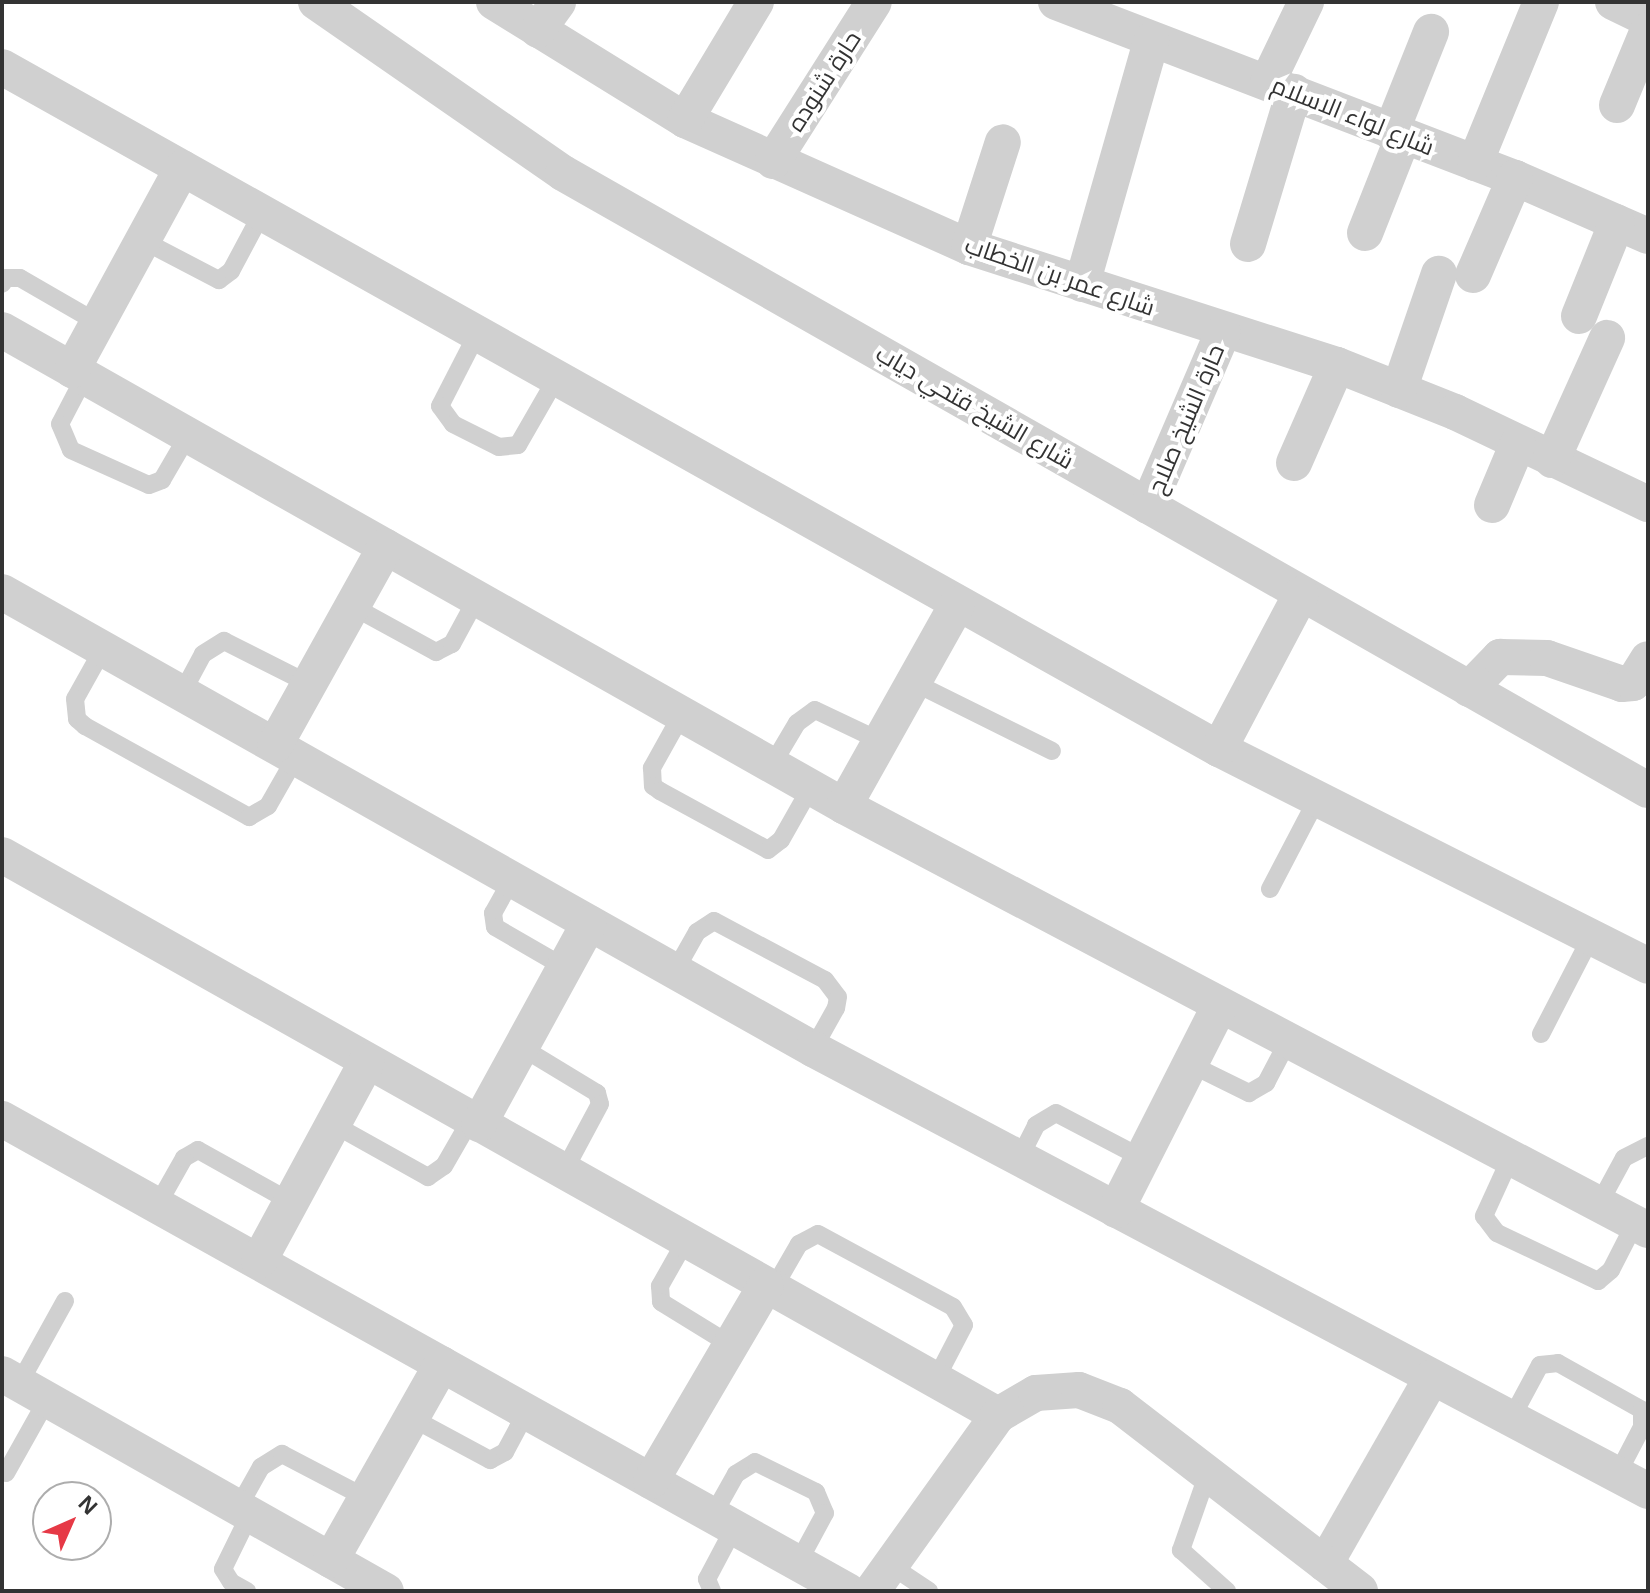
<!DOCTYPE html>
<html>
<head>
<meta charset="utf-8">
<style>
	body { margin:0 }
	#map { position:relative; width:1650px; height:1593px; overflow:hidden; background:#fff; font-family:Arial,Cairo,sans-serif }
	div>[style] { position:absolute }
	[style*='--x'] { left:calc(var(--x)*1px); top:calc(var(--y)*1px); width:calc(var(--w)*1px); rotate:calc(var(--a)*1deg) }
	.lane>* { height:18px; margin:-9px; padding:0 9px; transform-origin:9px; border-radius:9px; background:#d0d0d0 }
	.street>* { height:36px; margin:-18px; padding:0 18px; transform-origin:18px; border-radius:18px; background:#d0d0d0 }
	span { translate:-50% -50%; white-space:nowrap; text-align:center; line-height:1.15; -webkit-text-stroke:8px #fff; paint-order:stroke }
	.street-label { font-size:24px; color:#333 }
	.frame { position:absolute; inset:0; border:4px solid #333; pointer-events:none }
	.north { position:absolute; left:32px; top:1481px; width:80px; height:80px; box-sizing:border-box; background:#fff; border:2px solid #adadad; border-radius:50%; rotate:45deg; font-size:22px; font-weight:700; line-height:32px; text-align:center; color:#333 }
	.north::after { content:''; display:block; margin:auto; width:28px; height:36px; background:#e63946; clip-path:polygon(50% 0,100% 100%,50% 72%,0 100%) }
</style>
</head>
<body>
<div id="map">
	<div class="lane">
		<i style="--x:142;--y:240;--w:87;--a:27.5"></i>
		<i style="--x:219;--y:280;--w:15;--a:-37"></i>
		<i style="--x:231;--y:271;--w:66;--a:-61.9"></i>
		<i style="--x:2;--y:284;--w:7;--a:-56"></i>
		<i style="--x:6;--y:278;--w:14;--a:0"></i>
		<i style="--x:20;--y:278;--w:90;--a:30"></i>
		<i style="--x:477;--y:334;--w:81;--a:117.2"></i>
		<i style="--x:440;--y:406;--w:22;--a:54"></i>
		<i style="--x:453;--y:424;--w:51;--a:26.6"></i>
		<i style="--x:499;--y:447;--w:19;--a:-6"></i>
		<i style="--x:518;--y:445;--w:76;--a:-60.1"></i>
		<i style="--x:85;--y:376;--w:54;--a:117.5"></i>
		<i style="--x:60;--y:424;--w:28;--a:67"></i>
		<i style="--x:71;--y:450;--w:85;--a:24.2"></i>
		<i style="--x:149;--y:485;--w:14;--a:-21"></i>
		<i style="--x:162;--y:480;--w:50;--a:-59.8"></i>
		<i style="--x:352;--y:606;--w:96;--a:28.7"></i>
		<i style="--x:436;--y:652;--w:18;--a:-27"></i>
		<i style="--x:452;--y:644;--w:52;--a:-61.5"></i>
		<i style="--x:103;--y:649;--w:57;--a:119.2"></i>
		<i style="--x:75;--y:699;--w:20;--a:84"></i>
		<i style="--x:77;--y:719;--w:11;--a:41"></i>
		<i style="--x:85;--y:726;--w:188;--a:29"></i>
		<i style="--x:249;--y:817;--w:22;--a:-30"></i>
		<i style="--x:268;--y:806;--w:56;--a:-60.3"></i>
		<i style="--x:913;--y:682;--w:155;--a:26.4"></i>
		<i style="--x:182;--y:693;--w:44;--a:-61.7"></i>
		<i style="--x:203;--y:654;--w:25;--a:-32"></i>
		<i style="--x:224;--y:641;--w:95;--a:26.8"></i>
		<i style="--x:682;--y:714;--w:62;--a:119.1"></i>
		<i style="--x:652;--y:768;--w:18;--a:87"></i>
		<i style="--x:653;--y:786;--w:9;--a:36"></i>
		<i style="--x:660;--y:791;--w:123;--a:28.6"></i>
		<i style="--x:768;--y:850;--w:16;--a:-38"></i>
		<i style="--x:781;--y:840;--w:61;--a:-60.5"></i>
		<i style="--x:772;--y:765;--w:49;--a:-59.2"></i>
		<i style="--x:797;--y:723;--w:22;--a:-36"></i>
		<i style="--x:815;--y:710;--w:72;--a:25.5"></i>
		<i style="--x:512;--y:879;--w:39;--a:119"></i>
		<i style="--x:493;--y:913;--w:14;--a:82"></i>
		<i style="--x:495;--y:927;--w:80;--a:30.1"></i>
		<i style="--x:1270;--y:889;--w:102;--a:-62.4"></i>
		<i style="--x:675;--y:971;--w:45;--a:-60.6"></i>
		<i style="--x:697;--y:932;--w:20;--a:-33"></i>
		<i style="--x:714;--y:921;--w:126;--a:28"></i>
		<i style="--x:825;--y:980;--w:21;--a:53"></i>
		<i style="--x:838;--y:997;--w:11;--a:100"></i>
		<i style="--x:836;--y:1008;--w:47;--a:119.3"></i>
		<i style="--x:1541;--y:1034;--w:109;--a:-62.7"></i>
		<i style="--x:521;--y:1047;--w:89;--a:31.2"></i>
		<i style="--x:597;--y:1093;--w:11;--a:75"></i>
		<i style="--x:600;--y:1104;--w:76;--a:118.2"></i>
		<i style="--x:1190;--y:1064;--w:66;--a:26.2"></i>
		<i style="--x:1249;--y:1093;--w:20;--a:-30"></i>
		<i style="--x:1266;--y:1083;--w:45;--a:-62.3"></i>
		<i style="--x:333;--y:1124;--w:109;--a:29.2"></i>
		<i style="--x:428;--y:1177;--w:19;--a:-35"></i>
		<i style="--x:444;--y:1166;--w:54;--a:-60.1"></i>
		<i style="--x:1019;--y:1159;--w:38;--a:-63"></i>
		<i style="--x:1036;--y:1125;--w:23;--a:-31"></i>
		<i style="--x:1056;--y:1113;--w:97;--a:27.6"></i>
		<i style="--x:1510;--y:1159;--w:63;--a:114.5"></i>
		<i style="--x:1484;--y:1216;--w:21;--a:53"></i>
		<i style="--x:1497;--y:1233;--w:112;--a:25.4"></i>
		<i style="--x:1598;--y:1281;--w:17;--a:-40"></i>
		<i style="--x:1611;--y:1270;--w:53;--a:-62.9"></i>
		<i style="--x:158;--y:1204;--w:53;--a:-60.5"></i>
		<i style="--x:184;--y:1158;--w:16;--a:-30"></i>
		<i style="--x:198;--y:1150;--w:107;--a:29.2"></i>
		<i style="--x:1599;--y:1204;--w:52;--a:-61.5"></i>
		<i style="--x:1624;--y:1158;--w:27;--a:-27"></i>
		<i style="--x:686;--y:1240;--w:53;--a:119.5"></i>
		<i style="--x:660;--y:1286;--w:16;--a:86"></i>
		<i style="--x:661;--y:1302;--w:82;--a:31.6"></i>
		<i style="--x:773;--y:1289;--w:52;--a:-60"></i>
		<i style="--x:799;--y:1244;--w:21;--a:-28"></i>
		<i style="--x:818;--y:1234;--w:153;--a:28.4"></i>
		<i style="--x:953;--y:1307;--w:21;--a:59"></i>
		<i style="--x:964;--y:1325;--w:63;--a:117.4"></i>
		<i style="--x:19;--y:1384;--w:95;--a:-61"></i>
		<i style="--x:412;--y:1418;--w:89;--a:28.3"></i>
		<i style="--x:490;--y:1460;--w:17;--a:-28"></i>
		<i style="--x:505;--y:1452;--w:47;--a:-61.8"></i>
		<i style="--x:1511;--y:1419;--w:61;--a:-61.8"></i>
		<i style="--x:1540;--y:1365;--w:18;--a:-6"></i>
		<i style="--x:1558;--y:1363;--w:96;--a:29.2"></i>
		<i style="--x:1642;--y:1410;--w:17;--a:90"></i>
		<i style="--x:1642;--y:1427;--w:54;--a:117.5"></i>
		<i style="--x:6;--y:1473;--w:84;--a:-60.7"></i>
		<i style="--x:1208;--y:1473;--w:82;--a:109.3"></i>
		<i style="--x:1181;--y:1550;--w:62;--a:41.7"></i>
		<i style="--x:238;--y:1508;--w:47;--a:-60.7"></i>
		<i style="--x:261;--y:1467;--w:25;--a:-32"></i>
		<i style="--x:282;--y:1454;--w:95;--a:27.6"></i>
		<i style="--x:713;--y:1515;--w:47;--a:-60.7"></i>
		<i style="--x:736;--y:1474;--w:22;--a:-32"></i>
		<i style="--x:755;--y:1462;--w:68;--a:26.2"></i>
		<i style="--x:816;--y:1492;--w:23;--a:67"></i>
		<i style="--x:825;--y:1513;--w:57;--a:118.4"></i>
		<i style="--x:890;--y:1565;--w:47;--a:33.7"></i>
		<i style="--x:247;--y:1591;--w:18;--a:-151"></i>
		<i style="--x:231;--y:1582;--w:15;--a:-122"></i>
		<i style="--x:223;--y:1569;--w:61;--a:-63.9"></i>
		<i style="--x:712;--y:1591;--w:13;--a:-113"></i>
		<i style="--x:707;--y:1579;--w:58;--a:-62.1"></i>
	</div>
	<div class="street">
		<i style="--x:316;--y:2;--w:300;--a:34.7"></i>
		<i style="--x:563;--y:173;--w:1248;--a:29.63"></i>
		<i style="--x:494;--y:2;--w:225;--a:31.7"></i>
		<i style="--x:685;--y:120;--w:311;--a:24.1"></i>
		<i style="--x:969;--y:247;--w:386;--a:17.8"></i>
		<i style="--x:1337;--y:365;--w:127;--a:21.7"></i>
		<i style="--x:1455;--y:412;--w:214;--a:25.5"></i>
		<i style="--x:1056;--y:2;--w:492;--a:21"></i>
		<i style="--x:1515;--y:178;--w:145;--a:23.6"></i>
		<i style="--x:1613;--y:2;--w:39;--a:26"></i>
		<i style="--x:538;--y:30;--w:34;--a:-54"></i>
		<i style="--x:2;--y:67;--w:1395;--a:29.27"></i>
		<i style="--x:1219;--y:749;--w:481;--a:26.8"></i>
		<i style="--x:1268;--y:81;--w:88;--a:-64.3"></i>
		<i style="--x:1617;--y:105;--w:81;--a:-67.5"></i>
		<i style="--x:685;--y:120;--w:138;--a:-59"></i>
		<i style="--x:1391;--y:132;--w:108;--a:-68.2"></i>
		<i style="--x:773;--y:161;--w:188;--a:-57.6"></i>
		<i style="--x:1475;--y:163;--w:174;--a:-67.7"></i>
		<i style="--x:1365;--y:233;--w:103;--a:-68.4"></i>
		<i style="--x:1248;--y:244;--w:159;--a:-73.2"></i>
		<i style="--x:969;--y:247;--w:110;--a:-72.1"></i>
		<i style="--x:1473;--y:275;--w:106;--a:-66.6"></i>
		<i style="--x:1082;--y:284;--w:253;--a:-74.1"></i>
		<i style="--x:1579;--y:316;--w:101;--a:-68"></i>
		<i style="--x:2;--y:330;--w:967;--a:29.48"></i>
		<i style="--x:844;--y:806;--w:909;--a:27.81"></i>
		<i style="--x:72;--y:370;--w:230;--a:-61.4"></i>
		<i style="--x:1399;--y:390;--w:123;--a:-71"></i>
		<i style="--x:1552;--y:460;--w:134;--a:-65.7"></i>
		<i style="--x:1294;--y:463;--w:107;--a:-66.3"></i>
		<i style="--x:1492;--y:505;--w:67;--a:-67.2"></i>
		<i style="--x:1148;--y:506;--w:189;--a:-66.7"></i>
		<i style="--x:2;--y:592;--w:931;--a:29.4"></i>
		<i style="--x:813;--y:1049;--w:945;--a:27.89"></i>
		<i style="--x:1469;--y:689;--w:45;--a:-45.9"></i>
		<i style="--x:1500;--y:657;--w:47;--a:1.2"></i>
		<i style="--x:1547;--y:658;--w:79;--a:19.1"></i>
		<i style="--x:1622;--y:684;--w:11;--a:-5"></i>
		<i style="--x:1633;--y:683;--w:28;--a:-58"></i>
		<i style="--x:275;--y:745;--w:227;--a:-60.9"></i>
		<i style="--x:1219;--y:749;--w:175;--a:-62.1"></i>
		<i style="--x:844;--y:806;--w:231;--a:-60.7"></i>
		<i style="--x:2;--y:855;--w:1143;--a:29.35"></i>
		<i style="--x:2;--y:1119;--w:969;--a:29.16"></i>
		<i style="--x:479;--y:1124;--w:229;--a:-61.3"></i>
		<i style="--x:1116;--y:1210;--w:228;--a:-63.1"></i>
		<i style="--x:259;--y:1261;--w:227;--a:-61.6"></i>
		<i style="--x:2;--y:1374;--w:441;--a:29.5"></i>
		<i style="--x:651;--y:1481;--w:227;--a:-59.6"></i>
		<i style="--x:331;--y:1560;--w:225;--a:-60.5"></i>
		<i style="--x:1325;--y:1564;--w:215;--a:-60.2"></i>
		<i style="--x:872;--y:1591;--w:216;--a:-54.4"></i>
		<i style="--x:998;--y:1415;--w:44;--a:-30.1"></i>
		<i style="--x:1036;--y:1393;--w:43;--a:-4"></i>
		<i style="--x:1079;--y:1390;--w:44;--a:21.3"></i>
		<i style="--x:1120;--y:1406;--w:303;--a:37.6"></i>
	</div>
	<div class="street-label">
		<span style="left:824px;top:81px;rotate:-57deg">حارة شنوده</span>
		<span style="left:1353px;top:116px;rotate:22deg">شارع لواء الاسلام</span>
		<span style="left:1060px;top:276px;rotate:19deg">شارع عمر بن الخطاب</span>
		<span style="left:975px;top:407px;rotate:30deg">شارع الشيخ فتحي دياب</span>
		<span style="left:1186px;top:419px;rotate:-67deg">حارة الشيخ صلاح</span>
	</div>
	<div class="frame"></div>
	<div class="north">N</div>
</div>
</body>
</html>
